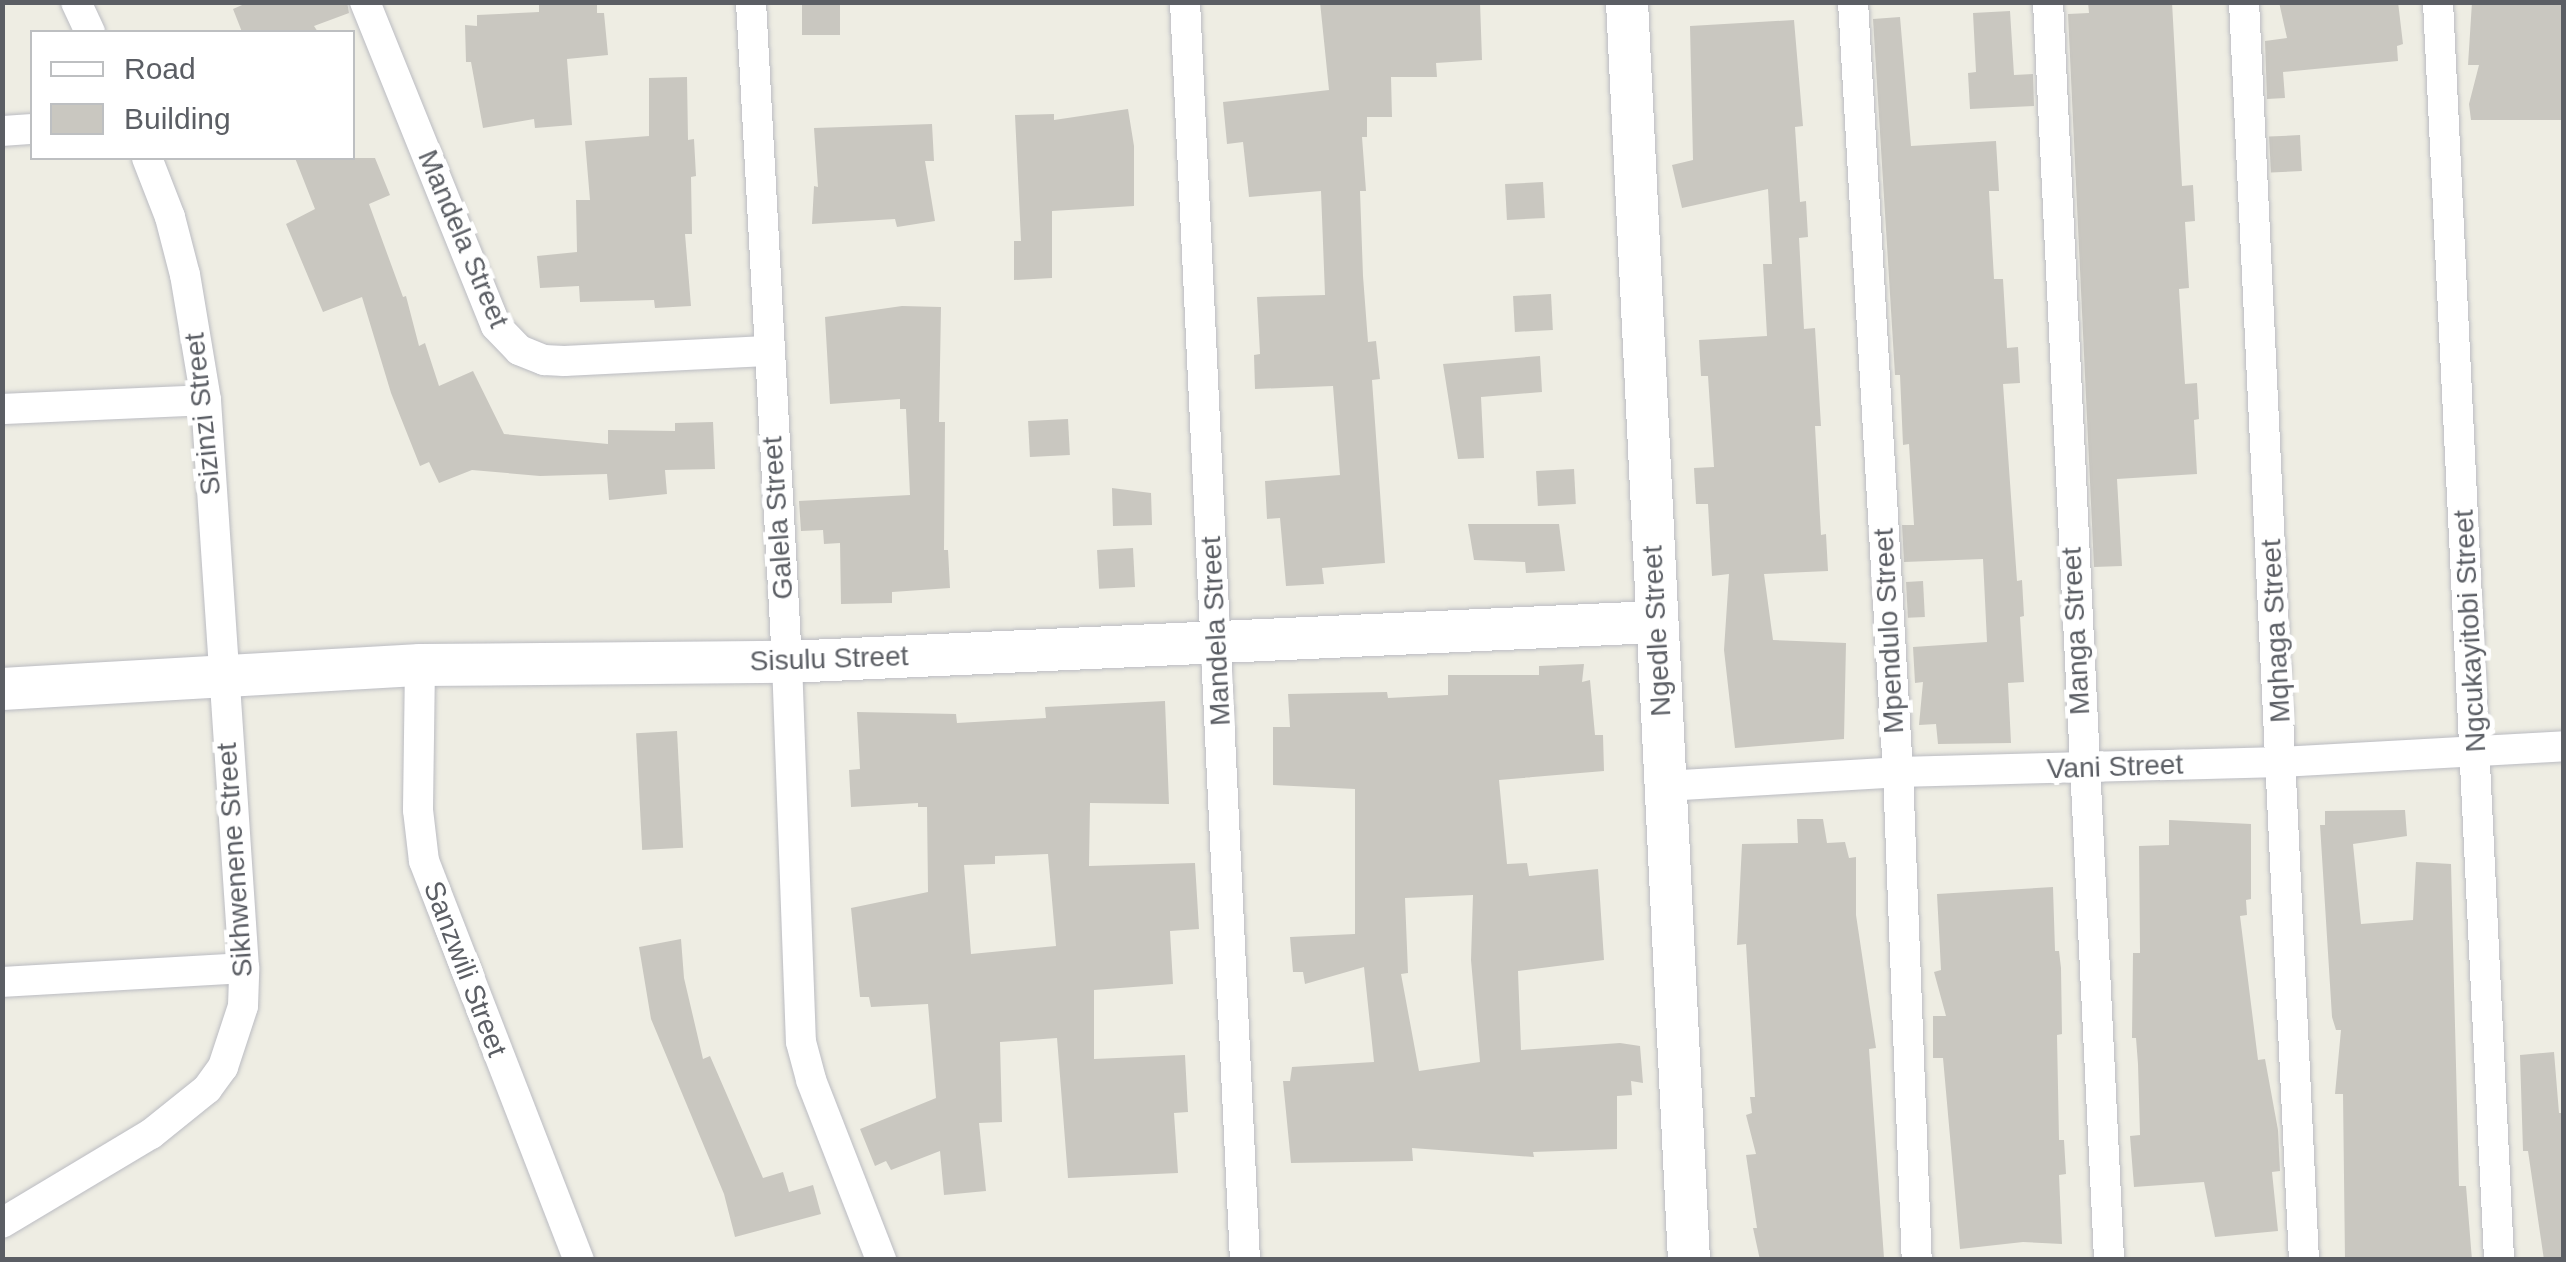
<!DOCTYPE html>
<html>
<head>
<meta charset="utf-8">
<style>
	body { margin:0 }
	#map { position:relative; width:2566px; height:1262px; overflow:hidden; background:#eeede3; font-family:Arial,sans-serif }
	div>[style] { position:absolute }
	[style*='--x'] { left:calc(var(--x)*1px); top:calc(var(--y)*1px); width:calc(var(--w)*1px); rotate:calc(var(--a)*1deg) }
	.building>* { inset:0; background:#c9c7c0; transform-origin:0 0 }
	.roads { filter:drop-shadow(0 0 2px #bbbcc2) drop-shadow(0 0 2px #bbbcc2) }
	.street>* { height:30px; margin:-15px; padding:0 15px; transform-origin:15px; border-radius:15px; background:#fff }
	.secondary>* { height:42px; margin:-21px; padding:0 21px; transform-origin:21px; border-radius:21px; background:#fff }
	span { translate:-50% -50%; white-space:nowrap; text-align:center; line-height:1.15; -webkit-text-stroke:10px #fff; paint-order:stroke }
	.street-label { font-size:28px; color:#5b5e64 }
	.frame { position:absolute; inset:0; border:5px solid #5b5e64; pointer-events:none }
	.legend { position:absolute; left:30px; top:30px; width:325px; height:130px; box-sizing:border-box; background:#fff; border:2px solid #bdbfc1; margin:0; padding:12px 18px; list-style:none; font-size:30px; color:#5b5e64 }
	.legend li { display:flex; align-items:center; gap:20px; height:50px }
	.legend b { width:50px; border:2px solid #bdbfc1 }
</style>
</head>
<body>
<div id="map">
	<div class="building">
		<i style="clip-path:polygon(249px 2px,347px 2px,349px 13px,314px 26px,318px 32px,242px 32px,233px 9px)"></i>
		<i style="clip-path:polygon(539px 2px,597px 2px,597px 13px,604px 13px,608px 55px,567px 59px,572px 125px,535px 128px,534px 119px,483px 128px,471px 62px,466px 62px,465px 25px,477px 26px,477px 15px,539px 12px)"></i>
		<i style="left:802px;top:2px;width:38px;height:33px"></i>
		<i style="clip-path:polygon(1320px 2px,1480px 2px,1482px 60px,1436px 63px,1437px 77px,1391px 77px,1392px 117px,1367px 117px,1367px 137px,1362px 137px,1366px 191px,1360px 191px,1363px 276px,1368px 342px,1376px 341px,1380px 379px,1372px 380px,1385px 563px,1322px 568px,1324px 584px,1286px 586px,1280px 518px,1267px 519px,1265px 481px,1340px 475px,1333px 386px,1255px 389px,1254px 355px,1260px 354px,1257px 297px,1325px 295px,1321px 191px,1249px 197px,1243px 142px,1227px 144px,1223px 102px,1329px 90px)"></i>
		<i style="clip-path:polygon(2088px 2px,2172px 2px,2182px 186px,2193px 185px,2195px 221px,2185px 222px,2189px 288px,2179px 289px,2185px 384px,2197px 383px,2199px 419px,2194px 420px,2197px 474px,2117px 479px,2122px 566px,2094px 567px,2068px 14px,2089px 13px)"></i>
		<i style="clip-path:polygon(2279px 2px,2398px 2px,2403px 44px,2397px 46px,2398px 61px,2283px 72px,2285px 98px,2267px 99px,2265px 41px,2287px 38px)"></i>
		<i style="clip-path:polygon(2472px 2px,2564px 2px,2564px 120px,2471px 120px,2469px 104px,2479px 65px,2468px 65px)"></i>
		<i style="clip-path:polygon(2010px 11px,2014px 75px,2033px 74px,2034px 106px,1970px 109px,1968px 73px,1976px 72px,1973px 13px)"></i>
		<i style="clip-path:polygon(1900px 17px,1911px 146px,1996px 141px,1999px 191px,1989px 191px,1994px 279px,2003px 279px,2007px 348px,2018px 347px,2020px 383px,2003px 384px,2017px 581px,2022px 580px,2024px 616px,2020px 617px,2024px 682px,2008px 683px,2011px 743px,1938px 744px,1936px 724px,1919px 725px,1923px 682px,1915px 683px,1913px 647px,1987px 642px,1983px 559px,1904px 562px,1902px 525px,1914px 525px,1909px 444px,1903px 445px,1900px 375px,1895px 375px,1873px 19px)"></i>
		<i style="clip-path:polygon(1794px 20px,1803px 126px,1795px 127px,1800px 202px,1806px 201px,1808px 237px,1799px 238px,1804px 329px,1815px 328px,1821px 426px,1815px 426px,1821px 535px,1826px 534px,1828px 571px,1764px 574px,1773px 640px,1846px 643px,1844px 739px,1735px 748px,1724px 650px,1729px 574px,1712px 576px,1708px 504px,1696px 504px,1694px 468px,1714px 467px,1708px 376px,1701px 376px,1699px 340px,1767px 336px,1763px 264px,1772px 264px,1768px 189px,1682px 208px,1672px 165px,1693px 160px,1690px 26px)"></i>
		<i style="clip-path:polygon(687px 77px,688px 140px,694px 139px,696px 176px,691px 177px,692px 234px,685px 234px,691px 306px,655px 308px,654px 300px,580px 302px,579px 286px,540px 288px,537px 256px,577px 252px,576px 200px,590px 200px,585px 141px,649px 136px,649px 78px)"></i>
		<i style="clip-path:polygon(1128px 109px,1134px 146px,1134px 206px,1052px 211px,1052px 278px,1014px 280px,1014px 241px,1021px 241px,1015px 115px,1054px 114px,1054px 120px)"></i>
		<i style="clip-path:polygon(932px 124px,934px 161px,925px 161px,935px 221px,897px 227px,895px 219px,812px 224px,814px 186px,818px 187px,814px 128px)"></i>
		<i style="left:2300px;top:135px;width:36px;height:31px;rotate:87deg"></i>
		<i style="clip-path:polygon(295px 158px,375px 158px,390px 195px,369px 204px,403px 297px,406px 296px,419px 346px,425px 343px,439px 386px,473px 371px,504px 434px,608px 444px,608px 430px,675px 431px,675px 423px,713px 422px,715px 469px,665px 470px,667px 494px,609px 500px,607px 474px,540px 476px,472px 470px,439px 483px,429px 462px,420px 466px,391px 393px,362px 297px,323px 312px,286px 224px,315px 209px)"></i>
		<i style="left:1543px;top:182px;width:36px;height:38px;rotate:87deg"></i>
		<i style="left:1551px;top:294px;width:36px;height:38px;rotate:87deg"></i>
		<i style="clip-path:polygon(902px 306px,941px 307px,939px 422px,945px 422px,944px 550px,948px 550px,950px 588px,892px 592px,892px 603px,841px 604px,840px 543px,824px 544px,823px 530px,801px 531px,799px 501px,910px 495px,906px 409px,900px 409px,900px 399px,830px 404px,825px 317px)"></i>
		<i style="clip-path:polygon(1540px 356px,1542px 392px,1481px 397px,1484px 458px,1458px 459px,1443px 364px)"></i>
		<i style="left:1068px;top:419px;width:36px;height:40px;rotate:87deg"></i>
		<i style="left:1574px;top:469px;width:35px;height:38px;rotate:87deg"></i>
		<i style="clip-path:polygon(1112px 488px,1151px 493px,1152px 525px,1113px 526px)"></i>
		<i style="clip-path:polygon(1468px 524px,1559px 524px,1565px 571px,1526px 573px,1525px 562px,1474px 560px)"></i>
		<i style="left:1133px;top:548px;width:39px;height:36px;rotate:87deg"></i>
		<i style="left:1923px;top:581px;width:36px;height:17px;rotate:87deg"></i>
		<i style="clip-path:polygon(evenodd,1584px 664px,1582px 682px,1590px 680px,1595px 735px,1603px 735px,1604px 771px,1499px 780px,1507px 864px,1527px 863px,1529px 876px,1598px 869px,1604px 960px,1518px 971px,1521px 1050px,1620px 1043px,1640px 1046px,1643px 1083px,1631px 1081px,1632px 1095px,1617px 1096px,1617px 1149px,1533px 1152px,1534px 1157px,1412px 1148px,1413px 1161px,1291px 1163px,1283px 1081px,1290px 1081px,1292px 1067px,1374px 1062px,1364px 967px,1305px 984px,1303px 972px,1293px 972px,1290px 937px,1355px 934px,1355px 789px,1273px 785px,1273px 727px,1290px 727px,1288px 694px,1387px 692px,1388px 698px,1448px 695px,1448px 675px,1539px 675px,1539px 666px,1584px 664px,1473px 895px,1471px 960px,1480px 1062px,1419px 1071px,1401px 974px,1408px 973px,1405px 898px,1473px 895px)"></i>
		<i style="clip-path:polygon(evenodd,1165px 701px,1169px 804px,1090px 803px,1089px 866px,1195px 863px,1199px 929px,1170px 931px,1173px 984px,1094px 990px,1094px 1059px,1185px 1055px,1188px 1112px,1174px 1113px,1178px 1173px,1068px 1178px,1057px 1038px,1000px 1042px,1002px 1122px,979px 1123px,986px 1191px,944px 1195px,940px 1151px,891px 1170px,886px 1161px,875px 1166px,860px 1129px,936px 1098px,928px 1004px,871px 1007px,869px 997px,860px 997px,851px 908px,928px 892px,927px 807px,918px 807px,918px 803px,851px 807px,849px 770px,860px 769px,857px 712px,956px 714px,957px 723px,1046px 718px,1045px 707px,1165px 701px,1048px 854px,1056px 946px,971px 954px,964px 865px,995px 864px,995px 856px,1048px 854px)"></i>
		<i style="left:677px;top:731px;width:117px;height:41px;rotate:87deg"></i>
		<i style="clip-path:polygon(2405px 810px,2407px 836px,2353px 844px,2361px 924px,2413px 920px,2416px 862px,2451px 864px,2459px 1186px,2466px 1186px,2472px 1260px,2345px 1260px,2343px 1094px,2335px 1094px,2341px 1030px,2336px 1030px,2332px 1017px,2320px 825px,2325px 825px,2325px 811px)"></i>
		<i style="clip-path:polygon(1797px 819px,1823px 819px,1827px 843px,1845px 842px,1849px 858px,1856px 857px,1856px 915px,1876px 1048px,1869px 1049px,1884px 1258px,1760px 1260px,1753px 1228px,1757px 1228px,1746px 1155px,1756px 1154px,1746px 1115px,1752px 1113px,1750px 1097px,1755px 1097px,1746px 944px,1737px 945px,1742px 844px,1798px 843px)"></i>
		<i style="clip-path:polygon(2169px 820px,2251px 824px,2251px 899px,2246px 900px,2247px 915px,2240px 916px,2258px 1060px,2265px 1059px,2278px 1130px,2280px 1171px,2272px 1172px,2278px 1231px,2215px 1237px,2204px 1182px,2134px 1187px,2130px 1136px,2140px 1135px,2138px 1064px,2136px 1038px,2132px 1038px,2133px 953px,2140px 953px,2139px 846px,2169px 845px)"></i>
		<i style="clip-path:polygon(2053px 887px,2055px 951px,2059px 951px,2061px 968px,2062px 1034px,2057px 1035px,2059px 1140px,2064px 1140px,2066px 1174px,2059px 1175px,2062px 1244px,2023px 1242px,1960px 1249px,1943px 1058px,1933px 1058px,1933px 1016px,1946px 1016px,1934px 972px,1941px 970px,1937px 894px)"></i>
		<i style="clip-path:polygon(681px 939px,684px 978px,703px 1059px,710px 1056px,763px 1178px,783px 1172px,789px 1192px,813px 1185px,821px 1214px,735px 1237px,724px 1194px,651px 1019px,639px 947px)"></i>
		<i style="clip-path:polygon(2554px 1052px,2559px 1113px,2564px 1113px,2564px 1260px,2544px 1260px,2528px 1151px,2523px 1151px,2520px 1055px)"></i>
	</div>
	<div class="roads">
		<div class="street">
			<i style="--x:76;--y:2;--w:33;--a:65"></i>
			<i style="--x:365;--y:2;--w:349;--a:68"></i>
			<i style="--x:496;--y:326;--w:33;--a:46"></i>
			<i style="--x:519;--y:350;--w:27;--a:22"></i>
			<i style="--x:544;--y:360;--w:20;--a:3"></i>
			<i style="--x:564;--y:361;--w:203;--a:-2.8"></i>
			<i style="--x:751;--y:2;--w:661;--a:86.88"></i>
			<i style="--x:787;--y:662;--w:380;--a:87.9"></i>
			<i style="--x:801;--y:1042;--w:39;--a:75"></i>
			<i style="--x:811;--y:1080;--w:193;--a:68.7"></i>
			<i style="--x:1185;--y:2;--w:1259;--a:87.27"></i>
			<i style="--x:1853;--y:2;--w:771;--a:86.66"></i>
			<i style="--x:1898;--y:772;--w:488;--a:87.8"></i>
			<i style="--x:2048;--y:2;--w:1259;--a:87.22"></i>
			<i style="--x:2244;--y:2;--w:1259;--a:87.27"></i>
			<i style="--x:2438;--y:2;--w:1259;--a:87.22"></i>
			<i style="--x:2;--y:131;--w:30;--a:-4"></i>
			<i style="--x:2;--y:409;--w:204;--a:-2.5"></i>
			<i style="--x:420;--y:665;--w:145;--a:90.8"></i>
			<i style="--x:418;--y:810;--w:51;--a:83.3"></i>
			<i style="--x:424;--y:861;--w:428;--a:68.8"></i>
			<i style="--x:1665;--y:786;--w:233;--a:-3.4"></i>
			<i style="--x:1898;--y:772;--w:384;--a:-1.5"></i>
			<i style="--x:2282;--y:762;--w:282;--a:-3.2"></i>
			<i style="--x:2;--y:982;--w:242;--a:-3.3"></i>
			<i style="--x:2;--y:1223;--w:174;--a:-30.9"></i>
			<i style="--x:151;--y:1134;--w:72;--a:-38.8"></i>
			<i style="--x:207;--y:1089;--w:27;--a:-54"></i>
			<i style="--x:223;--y:1067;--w:64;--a:-71.8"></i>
			<i style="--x:243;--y:1006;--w:38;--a:-88"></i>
			<i style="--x:244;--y:968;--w:569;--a:-93.83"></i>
			<i style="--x:206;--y:400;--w:127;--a:-99.5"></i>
			<i style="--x:185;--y:275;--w:60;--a:-104.5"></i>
			<i style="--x:170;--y:217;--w:63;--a:-111.3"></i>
		</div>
		<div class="secondary">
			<i style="--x:1627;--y:2;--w:1260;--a:87.18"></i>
			<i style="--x:2;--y:689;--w:419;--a:-3.3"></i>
			<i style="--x:420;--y:665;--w:367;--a:-0.5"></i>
			<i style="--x:787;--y:662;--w:870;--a:-2.64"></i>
		</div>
	</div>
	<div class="street-label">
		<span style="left:463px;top:239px;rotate:67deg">Mandela Street</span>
		<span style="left:203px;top:414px;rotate:-96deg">Sizinzi Street</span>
		<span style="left:778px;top:518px;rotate:-94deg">Galela Street</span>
		<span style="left:1216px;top:631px;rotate:-93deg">Mandela Street</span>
		<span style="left:1657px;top:631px;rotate:-93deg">Ngedle Street</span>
		<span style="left:1889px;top:631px;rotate:-93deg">Mpendulo Street</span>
		<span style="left:2076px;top:631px;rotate:-93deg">Manga Street</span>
		<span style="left:2276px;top:631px;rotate:-93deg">Mqhaga Street</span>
		<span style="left:2470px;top:631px;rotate:-93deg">Ngcukayitobi Street</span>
		<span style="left:829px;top:659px;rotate:-2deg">Sisulu Street</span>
		<span style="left:2115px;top:767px;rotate:-2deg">Vani Street</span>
		<span style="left:235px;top:860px;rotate:-94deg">Sikhwenene Street</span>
		<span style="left:465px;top:969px;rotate:69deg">Sanzwili Street</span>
	</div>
	<div class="frame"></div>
	<ul class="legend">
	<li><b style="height:12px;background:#fff"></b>Road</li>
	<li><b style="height:28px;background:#c9c7c0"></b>Building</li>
	</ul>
</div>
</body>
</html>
